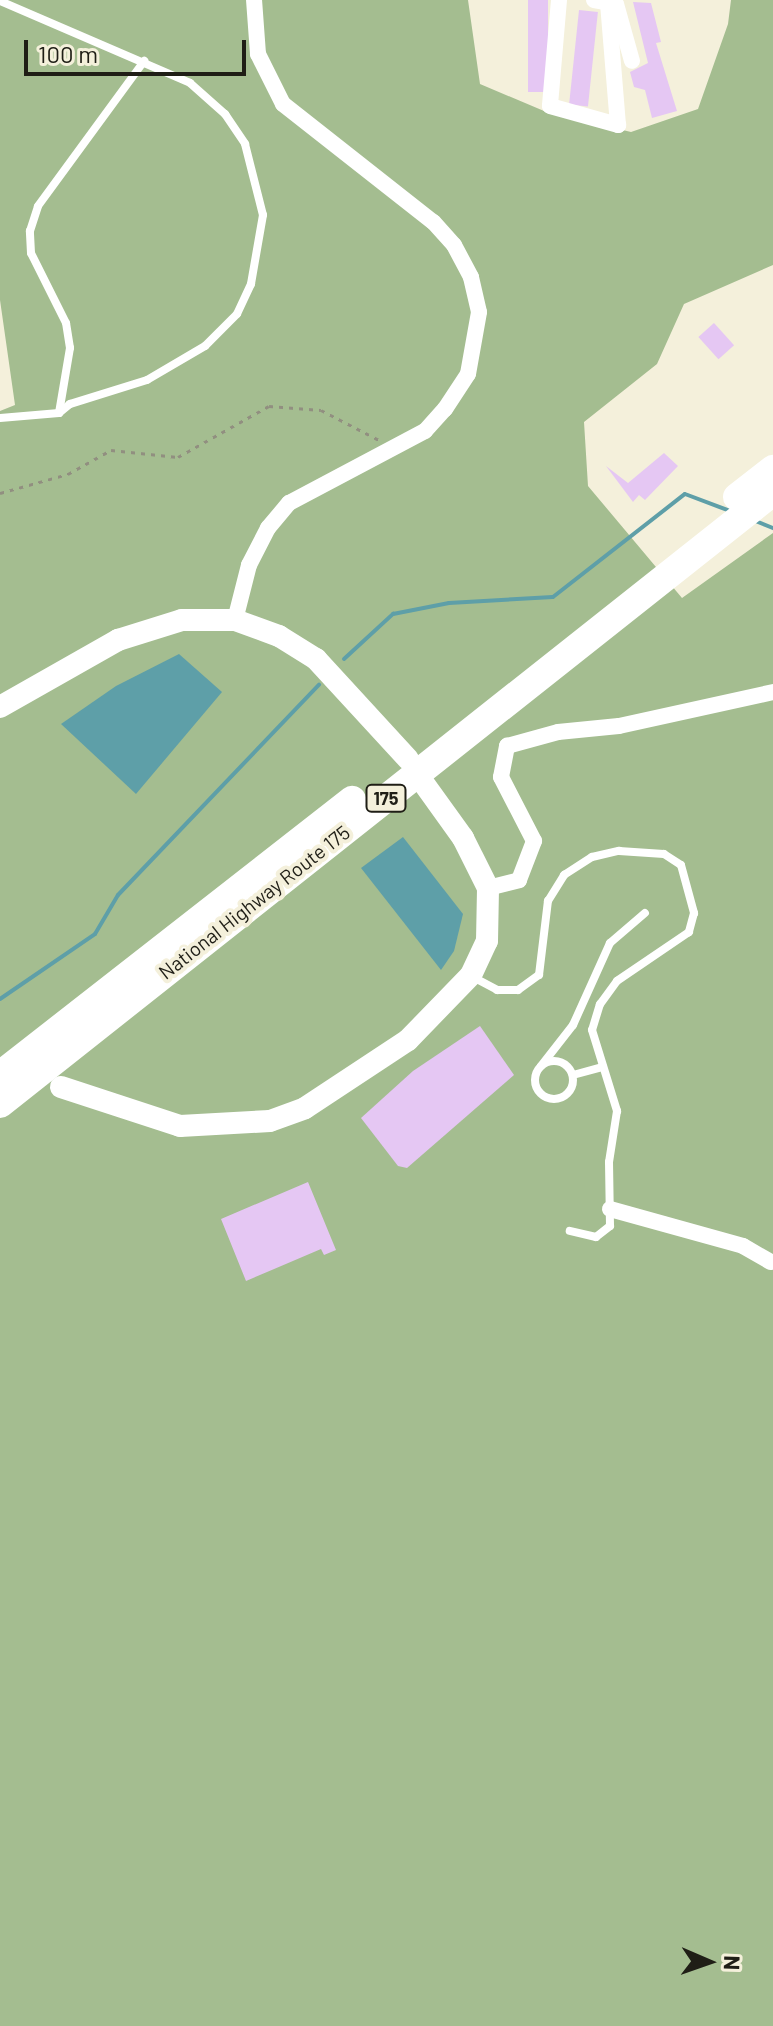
<!DOCTYPE html>
<html>
<head>
<meta charset="utf-8">
<style>
	body { margin:0 }
	#map { position:relative; width:773px; height:2026px; overflow:hidden; background:#f4f0db; font-family:Barlow,sans-serif }
	div>[style] { position:absolute }
	[style*='--x'] { left:calc(var(--x)*1px); top:calc(var(--y)*1px); width:calc(var(--w)*1px); rotate:calc(var(--a)*1deg) }
	.forest>* { inset:0; background:#a4bd90 }
	.water>* { inset:0; background:#5e9fa8 }
	.stream>* { height:4px; margin:-2px; padding:0 2px; transform-origin:2px; border-radius:2px; background:#5e9fa8 }
	.building>* { inset:0; background:#e5c7f3; transform-origin:0 0 }
	.path>* { height:3px; margin-top:-1.5px; transform-origin:0; background:repeating-linear-gradient(90deg,#918f80 0 4px,transparent 0 10px) }
	.lane>* { height:8px; margin:-4px; padding:0 4px; transform-origin:4px; border-radius:4px; background:#fff }
	.lane>.ring { margin:-4px; padding:0; box-sizing:content-box; background:none; border:8px solid #fff; border-radius:50% }
	.street>* { height:16px; margin:-8px; padding:0 8px; transform-origin:8px; border-radius:8px; background:#fff }
	.secondary>* { height:22px; margin:-11px; padding:0 11px; transform-origin:11px; border-radius:11px; background:#fff }
	.highway>* { height:28px; margin:-14px; padding:0 14px; transform-origin:14px; border-radius:14px; background:#fff }
	span { translate:-50% -50%; white-space:nowrap; text-align:center; line-height:1.15; -webkit-text-stroke:8px #f4f0db; paint-order:stroke }
	.shield-label span { padding:2px 6px; background:#f4f0db; border:2px solid; border-radius:6px; -webkit-text-stroke-width:0 }
	.shield-label { font-size:18px; color:#1f1e16; font-weight:700 }
	.street-label { font-size:20px; color:#1f1e16 }
	.north { position:absolute; left:669px; top:1922px; width:80px; height:80px; -webkit-text-stroke:6px #f4f0db; paint-order:stroke; rotate:92deg; font-size:22px; font-weight:700; line-height:32px; text-align:center; color:#1f1e16 }
	.north::after { content:''; display:block; margin:auto; width:28px; height:36px; background:#1f1e16; clip-path:polygon(50% 0,100% 100%,50% 72%,0 100%) }
	.scale { position:absolute; left:24px; top:40px; width:222px; height:36px; box-sizing:border-box; border:4px solid #1f1e16; border-top:0; padding-left:10px; font-size:24px; line-height:28px; white-space:nowrap; color:#1f1e16; -webkit-text-stroke:6px #f4f0db; paint-order:stroke }
</style>
</head>
<body>
<div id="map">
	<div class="forest">
		<i style="clip-path:polygon(0 0,468px 0,480px 84px,544px 111px,631px 132px,698px 109px,728px 24px,731px 0,773px 0,773px 265px,684px 304px,657px 364px,584px 422px,588px 486px,682px 598px,773px 533px,773px 2026px,0 2026px,0 411px,15px 405px,0 300px)"></i>
	</div>
	<div class="water">
		<i style="clip-path:polygon(179px 654px,222px 692px,136px 794px,61px 724px,116px 686px)"></i>
		<i style="clip-path:polygon(403px 837px,463px 914px,454px 951px,441px 970px,361px 868px)"></i>
	</div>
	<div class="stream">
		<i style="--x:753;--y:520;--w:22;--a:22"></i>
		<i style="--x:344;--y:659;--w:67;--a:-42.6"></i>
		<i style="--x:393;--y:614;--w:57;--a:-11.1"></i>
		<i style="--x:449;--y:603;--w:104;--a:-3.3"></i>
		<i style="--x:553;--y:597;--w:167;--a:-38"></i>
		<i style="--x:685;--y:494;--w:48;--a:20.7"></i>
		<i style="--x:0;--y:999;--w:115;--a:-34.4"></i>
		<i style="--x:95;--y:934;--w:45;--a:-59.5"></i>
		<i style="--x:118;--y:895;--w:291;--a:-46.3"></i>
	</div>
	<div class="building">
		<i style="left:528px;top:0;width:20px;height:92px"></i>
		<i style="clip-path:polygon(633px 2px,651px 3px,661px 42px,656px 43px,677px 111px,652px 118px,645px 90px,634px 87px,630px 72px,648px 63px)"></i>
		<i style="left:579px;top:10px;width:19px;height:95px;rotate:6deg"></i>
		<i style="left:714px;top:323px;width:30px;height:21px;rotate:48deg"></i>
		<i style="clip-path:polygon(664px 453px,678px 466px,645px 500px,639px 495px,633px 502px,606px 466px,628px 483px)"></i>
		<i style="clip-path:polygon(480px 1026px,514px 1075px,407px 1168px,398px 1166px,361px 1118px,413px 1071px)"></i>
		<i style="clip-path:polygon(308px 1182px,336px 1250px,324px 1255px,321px 1249px,246px 1281px,221px 1219px)"></i>
	</div>
	<div class="path">
		<i style="--x:0;--y:493;--w:71;--a:-15.6"></i>
		<i style="--x:68;--y:474;--w:49;--a:-29.2"></i>
		<i style="--x:111;--y:450;--w:67;--a:6"></i>
		<i style="--x:178;--y:457;--w:104;--a:-29.3"></i>
		<i style="--x:269;--y:406;--w:52;--a:4.4"></i>
		<i style="--x:321;--y:410;--w:65;--a:27.3"></i>
	</div>
	<div class="lane">
		<i style="--x:0;--y:1;--w:207;--a:23.3"></i>
		<i style="--x:190;--y:83;--w:47;--a:41.5"></i>
		<i style="--x:225;--y:114;--w:36;--a:56"></i>
		<i style="--x:245;--y:144;--w:73;--a:75.8"></i>
		<i style="--x:263;--y:215;--w:70;--a:99.9"></i>
		<i style="--x:251;--y:284;--w:33;--a:115"></i>
		<i style="--x:237;--y:314;--w:45;--a:135"></i>
		<i style="--x:205;--y:346;--w:67;--a:149.6"></i>
		<i style="--x:147;--y:380;--w:81;--a:162.7"></i>
		<i style="--x:70;--y:404;--w:14;--a:141"></i>
		<i style="--x:59;--y:413;--w:59;--a:175.2"></i>
		<i style="--x:59;--y:413;--w:66;--a:-80.4"></i>
		<i style="--x:70;--y:348;--w:25;--a:-99"></i>
		<i style="--x:66;--y:323;--w:78;--a:-116.6"></i>
		<i style="--x:31;--y:253;--w:22;--a:-93"></i>
		<i style="--x:30;--y:231;--w:26;--a:-72"></i>
		<i style="--x:38;--y:206;--w:180;--a:-53.8"></i>
		<i style="--x:471;--y:976;--w:30;--a:28"></i>
		<i style="--x:497;--y:990;--w:21;--a:0"></i>
		<i style="--x:518;--y:990;--w:26;--a:-36"></i>
		<i style="--x:539;--y:975;--w:75;--a:-83.1"></i>
		<i style="--x:548;--y:901;--w:31;--a:-58"></i>
		<i style="--x:564;--y:875;--w:33;--a:-33"></i>
		<i style="--x:592;--y:857;--w:28;--a:-13"></i>
		<i style="--x:619;--y:851;--w:45;--a:3.8"></i>
		<i style="--x:664;--y:854;--w:20;--a:33"></i>
		<i style="--x:681;--y:865;--w:50;--a:74.8"></i>
		<i style="--x:694;--y:913;--w:20;--a:105"></i>
		<i style="--x:689;--y:932;--w:87;--a:145.8"></i>
		<i style="--x:617;--y:981;--w:29;--a:126"></i>
		<i style="--x:600;--y:1004;--w:27;--a:107"></i>
		<i style="--x:592;--y:1030;--w:85;--a:72.8"></i>
		<i style="--x:617;--y:1111;--w:52;--a:98.9"></i>
		<i style="--x:609;--y:1162;--w:64;--a:89.1"></i>
		<i style="--x:610;--y:1226;--w:18;--a:142"></i>
		<i style="--x:596;--y:1237;--w:27;--a:-167"></i>
		<i class="ring" style="left:535px;top:1061px;width:30px;height:30px"></i>
		<i style="--x:541;--y:1066;--w:52;--a:-52"></i>
		<i style="--x:573;--y:1025;--w:90;--a:-65.7"></i>
		<i style="--x:610;--y:943;--w:46;--a:-40.6"></i>
		<i style="--x:573;--y:1075;--w:30;--a:-15"></i>
	</div>
	<div class="street">
		<i style="--x:559;--y:0;--w:106;--a:94.9"></i>
		<i style="--x:550;--y:106;--w:71;--a:15.6"></i>
		<i style="--x:618;--y:125;--w:122;--a:-94.7"></i>
		<i style="--x:594;--y:0;--w:22;--a:10"></i>
		<i style="--x:616;--y:4;--w:59;--a:74.3"></i>
		<i style="--x:235;--y:620;--w:57;--a:-75.7"></i>
		<i style="--x:249;--y:565;--w:42;--a:-62.8"></i>
		<i style="--x:268;--y:528;--w:33;--a:-50"></i>
		<i style="--x:289;--y:503;--w:154;--a:-27.9"></i>
		<i style="--x:425;--y:431;--w:30;--a:-48"></i>
		<i style="--x:445;--y:409;--w:42;--a:-56.7"></i>
		<i style="--x:468;--y:374;--w:63;--a:-79.9"></i>
		<i style="--x:479;--y:312;--w:36;--a:-103"></i>
		<i style="--x:471;--y:277;--w:36;--a:-118"></i>
		<i style="--x:454;--y:245;--w:31;--a:-132"></i>
		<i style="--x:433;--y:222;--w:191;--a:-141.8"></i>
		<i style="--x:283;--y:104;--w:56;--a:-116.6"></i>
		<i style="--x:258;--y:54;--w:54;--a:-94.2"></i>
		<i style="--x:488;--y:888;--w:32;--a:-14"></i>
		<i style="--x:519;--y:880;--w:42;--a:-69"></i>
		<i style="--x:534;--y:841;--w:72;--a:-117.3"></i>
		<i style="--x:501;--y:777;--w:32;--a:-79"></i>
		<i style="--x:507;--y:746;--w:53;--a:-15.4"></i>
		<i style="--x:558;--y:732;--w:61;--a:-5.6"></i>
		<i style="--x:619;--y:726;--w:158;--a:-12.4"></i>
		<i style="--x:610;--y:1209;--w:138;--a:15.5"></i>
		<i style="--x:743;--y:1246;--w:32;--a:30"></i>
	</div>
	<div class="secondary">
		<i style="--x:0;--y:707;--w:136;--a:-29.6"></i>
		<i style="--x:118;--y:640;--w:67;--a:-17.4"></i>
		<i style="--x:182;--y:620;--w:53;--a:0"></i>
		<i style="--x:235;--y:620;--w:47;--a:20"></i>
		<i style="--x:279;--y:636;--w:44;--a:31.9"></i>
		<i style="--x:316;--y:659;--w:136;--a:47.4"></i>
		<i style="--x:61;--y:1087;--w:125;--a:18.1"></i>
		<i style="--x:180;--y:1126;--w:90;--a:-3.2"></i>
		<i style="--x:270;--y:1121;--w:37;--a:-20"></i>
		<i style="--x:305;--y:1108;--w:123;--a:-33.4"></i>
		<i style="--x:408;--y:1040;--w:91;--a:-45.9"></i>
		<i style="--x:471;--y:975;--w:38;--a:-65"></i>
		<i style="--x:487;--y:941;--w:53;--a:-88.9"></i>
		<i style="--x:488;--y:888;--w:56;--a:-116.6"></i>
		<i style="--x:463;--y:838;--w:79;--a:-125.7"></i>
	</div>
	<div class="highway">
		<i style="--x:737;--y:497;--w:46;--a:-37.9"></i>
		<i style="--x:0;--y:1075;--w:447;--a:-38"></i>
		<i style="--x:0;--y:1104;--w:986;--a:-38.37"></i>
	</div>
	<div class="shield-label">
		<span style="left:386px;top:798px">175</span>
	</div>
	<div class="street-label">
		<span style="left:254px;top:902px;rotate:-38deg">National Highway Route 175</span>
	</div>
	<div class="north">N</div>
	<div class="scale">100 m</div>
</div>
</body>
</html>
